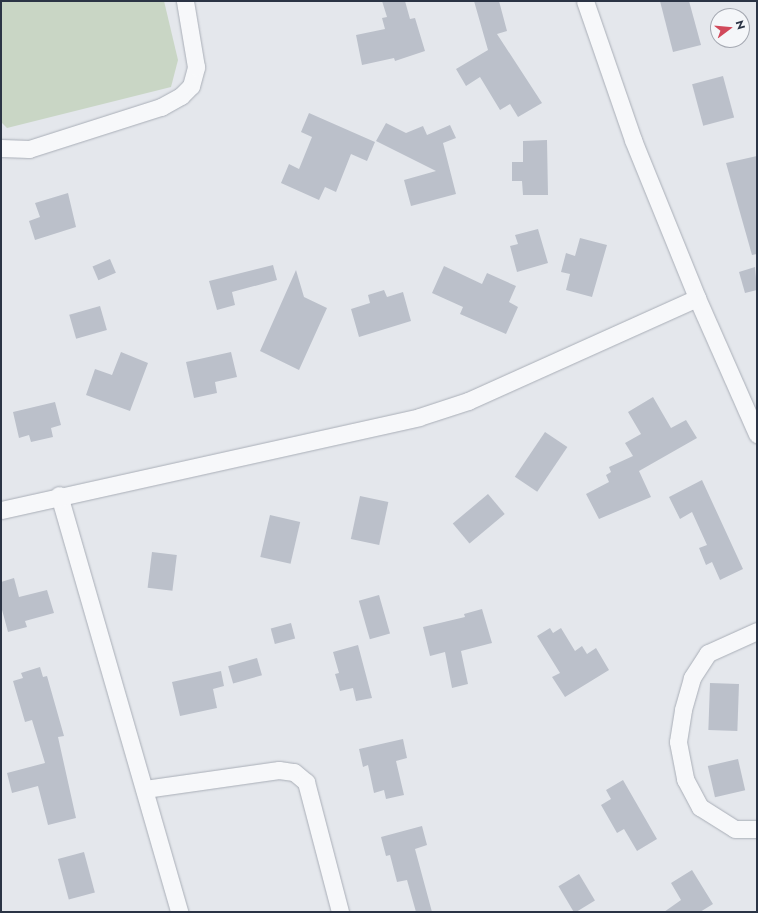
<!DOCTYPE html>
<html>
<head>
<meta charset="utf-8">
<style>
	body { margin:0 }
	#map { position:relative; width:758px; height:913px; overflow:hidden; background:#e4e7ec; font-family:Jost,sans-serif }
	div>[style] { position:absolute }
	[style*='--x'] { left:calc(var(--x)*1px); top:calc(var(--y)*1px); width:calc(var(--w)*1px); rotate:calc(var(--a)*1deg) }
	.green>* { inset:0; background:#c9d6c5 }
	.building>* { inset:0; background:#bbc0ca; transform-origin:0 0 }
	.roads { filter:drop-shadow(0 0 1px #a9aeb7) drop-shadow(0 0 1px #a9aeb7) }
	.minor>* { height:17px; margin:-8.5px; padding:0 8.5px; transform-origin:8.5px; border-radius:8.5px; background:#f7f8fa }
	span { translate:-50% -50%; white-space:nowrap; text-align:center; line-height:1.15; -webkit-text-stroke:4px #f4f6f9; paint-order:stroke }
	.frame { position:absolute; inset:0; border:2px solid #2b3445; pointer-events:none }
	.north { position:absolute; left:710px; top:8px; width:40px; height:40px; box-sizing:border-box; background:#f4f6f9; border:1px solid #a4a8b1; border-radius:50%; rotate:74deg; font-size:11px; font-weight:700; line-height:16px; text-align:center; color:#2b3445 }
	.north::after { content:''; display:block; margin:auto; width:14px; height:18px; background:#d1495b; clip-path:polygon(50% 0,100% 100%,50% 72%,0 100%) }
</style>
</head>
<body>
<div id="map">
	<div class="green">
		<i style="clip-path:polygon(1px 1px,164px 1px,178px 60px,171px 87px,7px 128px,1px 122px)"></i>
	</div>
	<div class="building">
		<i style="clip-path:polygon(382px 1px,405px 1px,410px 19px,415px 18px,425px 51px,395px 61px,394px 58px,362px 65px,356px 35px,385px 29px,382px 18px,387px 17px)"></i>
		<i style="clip-path:polygon(474px 1px,499px 1px,507px 31px,497px 34px,542px 103px,518px 117px,510px 104px,500px 110px,480px 77px,466px 86px,456px 69px,488px 50px)"></i>
		<i style="clip-path:polygon(660px 1px,689px 1px,701px 45px,673px 52px)"></i>
		<i style="left:723px;top:76px;width:43px;height:32px;rotate:75deg"></i>
		<i style="clip-path:polygon(309px 113px,375px 142px,367px 161px,351px 154px,336px 192px,325px 187px,319px 200px,281px 183px,289px 164px,299px 169px,312px 137px,301px 132px)"></i>
		<i style="clip-path:polygon(386px 123px,406px 133px,423px 126px,427px 135px,450px 125px,456px 138px,443px 143px,456px 194px,411px 206px,404px 180px,436px 171px,376px 141px)"></i>
		<i style="clip-path:polygon(547px 140px,548px 195px,523px 195px,522px 181px,512px 181px,512px 162px,523px 162px,523px 141px)"></i>
		<i style="clip-path:polygon(757px 156px,757px 254px,752px 255px,726px 163px)"></i>
		<i style="clip-path:polygon(68px 193px,76px 227px,35px 240px,29px 221px,40px 217px,35px 203px)"></i>
		<i style="clip-path:polygon(538px 229px,548px 263px,517px 272px,510px 246px,518px 244px,515px 235px)"></i>
		<i style="clip-path:polygon(580px 238px,607px 245px,592px 297px,566px 290px,570px 274px,561px 272px,566px 253px,575px 256px)"></i>
		<i style="left:110px;top:259px;width:15px;height:19px;rotate:67deg"></i>
		<i style="clip-path:polygon(273px 265px,277px 280px,232px 292px,235px 305px,217px 310px,209px 281px)"></i>
		<i style="clip-path:polygon(444px 266px,482px 284px,487px 273px,516px 286px,509px 302px,518px 307px,506px 334px,460px 314px,463px 307px,432px 293px)"></i>
		<i style="clip-path:polygon(755px 267px,757px 290px,745px 293px,739px 272px)"></i>
		<i style="clip-path:polygon(296px 270px,304px 297px,327px 308px,299px 370px,260px 351px)"></i>
		<i style="clip-path:polygon(384px 290px,387px 297px,403px 292px,411px 321px,359px 337px,351px 309px,370px 303px,368px 295px)"></i>
		<i style="left:100px;top:306px;width:25px;height:32px;rotate:74deg"></i>
		<i style="clip-path:polygon(121px 352px,148px 363px,130px 411px,86px 395px,95px 369px,112px 375px)"></i>
		<i style="clip-path:polygon(231px 352px,237px 377px,215px 382px,217px 393px,194px 398px,186px 362px)"></i>
		<i style="clip-path:polygon(653px 397px,671px 428px,686px 420px,697px 438px,639px 471px,651px 497px,599px 519px,586px 494px,609px 482px,606px 475px,611px 472px,609px 467px,633px 456px,625px 443px,641px 434px,628px 412px)"></i>
		<i style="clip-path:polygon(55px 402px,61px 425px,51px 428px,53px 437px,31px 442px,29px 435px,19px 438px,13px 412px)"></i>
		<i style="left:545px;top:432px;width:27px;height:54px;rotate:34deg"></i>
		<i style="clip-path:polygon(702px 480px,743px 569px,720px 580px,712px 562px,706px 565px,699px 548px,707px 545px,692px 512px,680px 519px,669px 497px)"></i>
		<i style="left:488px;top:494px;width:26px;height:46px;rotate:50deg"></i>
		<i style="left:360px;top:496px;width:29px;height:44px;rotate:12deg"></i>
		<i style="left:270px;top:515px;width:31px;height:43px;rotate:13deg"></i>
		<i style="left:152px;top:552px;width:25px;height:36px;rotate:7deg"></i>
		<i style="clip-path:polygon(14px 578px,19px 597px,47px 590px,54px 613px,25px 621px,27px 627px,8px 632px,1px 606px,1px 582px)"></i>
		<i style="left:379px;top:595px;width:40px;height:21px;rotate:74deg"></i>
		<i style="clip-path:polygon(482px 609px,492px 643px,461px 651px,468px 684px,452px 688px,445px 652px,430px 656px,423px 627px,465px 617px,464px 614px)"></i>
		<i style="left:291px;top:623px;width:16px;height:21px;rotate:75deg"></i>
		<i style="clip-path:polygon(550px 628px,553px 633px,561px 628px,575px 651px,582px 646px,587px 654px,596px 648px,609px 670px,565px 697px,552px 677px,560px 673px,537px 636px)"></i>
		<i style="clip-path:polygon(358px 645px,372px 698px,356px 701px,353px 688px,340px 691px,335px 674px,339px 673px,333px 652px)"></i>
		<i style="left:257px;top:658px;width:18px;height:30px;rotate:74deg"></i>
		<i style="clip-path:polygon(40px 667px,43px 677px,47px 676px,64px 736px,58px 737px,76px 818px,48px 825px,38px 786px,12px 793px,7px 773px,45px 763px,32px 720px,25px 722px,13px 681px,23px 678px,21px 673px)"></i>
		<i style="clip-path:polygon(221px 671px,224px 686px,213px 689px,217px 708px,180px 716px,172px 682px)"></i>
		<i style="left:710px;top:683px;width:29px;height:47px;rotate:2deg"></i>
		<i style="clip-path:polygon(403px 739px,407px 758px,396px 761px,404px 795px,386px 799px,384px 790px,374px 793px,368px 765px,363px 767px,359px 749px)"></i>
		<i style="left:738px;top:759px;width:32px;height:31px;rotate:77deg"></i>
		<i style="clip-path:polygon(623px 780px,657px 839px,637px 851px,624px 829px,617px 833px,601px 805px,611px 799px,606px 790px)"></i>
		<i style="clip-path:polygon(422px 826px,427px 845px,415px 849px,432px 912px,416px 912px,407px 880px,397px 882px,390px 855px,386px 856px,381px 837px)"></i>
		<i style="left:84px;top:852px;width:42px;height:27px;rotate:75deg"></i>
		<i style="clip-path:polygon(692px 870px,713px 904px,700px 912px,664px 912px,681px 900px,671px 883px)"></i>
		<i style="left:579px;top:874px;width:31px;height:24px;rotate:59deg"></i>
	</div>
	<div class="roads">
		<div class="minor">
			<i style="--x:585;--y:1;--w:147;--a:70.9"></i>
			<i style="--x:633;--y:140;--w:170;--a:67.9"></i>
			<i style="--x:697;--y:298;--w:149;--a:66.2"></i>
			<i style="--x:1;--y:148;--w:28;--a:2"></i>
			<i style="--x:29;--y:149;--w:139;--a:-17.7"></i>
			<i style="--x:161;--y:107;--w:23;--a:-29"></i>
			<i style="--x:181;--y:96;--w:14;--a:-45"></i>
			<i style="--x:191;--y:86;--w:20;--a:-75"></i>
			<i style="--x:196;--y:67;--w:67;--a:-99.5"></i>
			<i style="--x:59;--y:495;--w:434;--a:73.9"></i>
			<i style="--x:1;--y:510;--w:428;--a:-12.5"></i>
			<i style="--x:419;--y:417;--w:52;--a:-18.1"></i>
			<i style="--x:468;--y:401;--w:251;--a:-24.2"></i>
			<i style="--x:757;--y:631;--w:54;--a:155.8"></i>
			<i style="--x:708;--y:653;--w:30;--a:123"></i>
			<i style="--x:692;--y:678;--w:33;--a:106"></i>
			<i style="--x:683;--y:710;--w:32;--a:99"></i>
			<i style="--x:678;--y:742;--w:38;--a:79"></i>
			<i style="--x:685;--y:779;--w:32;--a:62"></i>
			<i style="--x:700;--y:807;--w:41;--a:32.2"></i>
			<i style="--x:735;--y:829;--w:22;--a:0"></i>
			<i style="--x:145;--y:789;--w:135;--a:-8.1"></i>
			<i style="--x:279;--y:770;--w:15;--a:8"></i>
			<i style="--x:294;--y:772;--w:16;--a:40"></i>
			<i style="--x:306;--y:782;--w:134;--a:75.3"></i>
		</div>
	</div>
	<div class="frame"></div>
	<div class="north">N</div>
</div>
</body>
</html>
